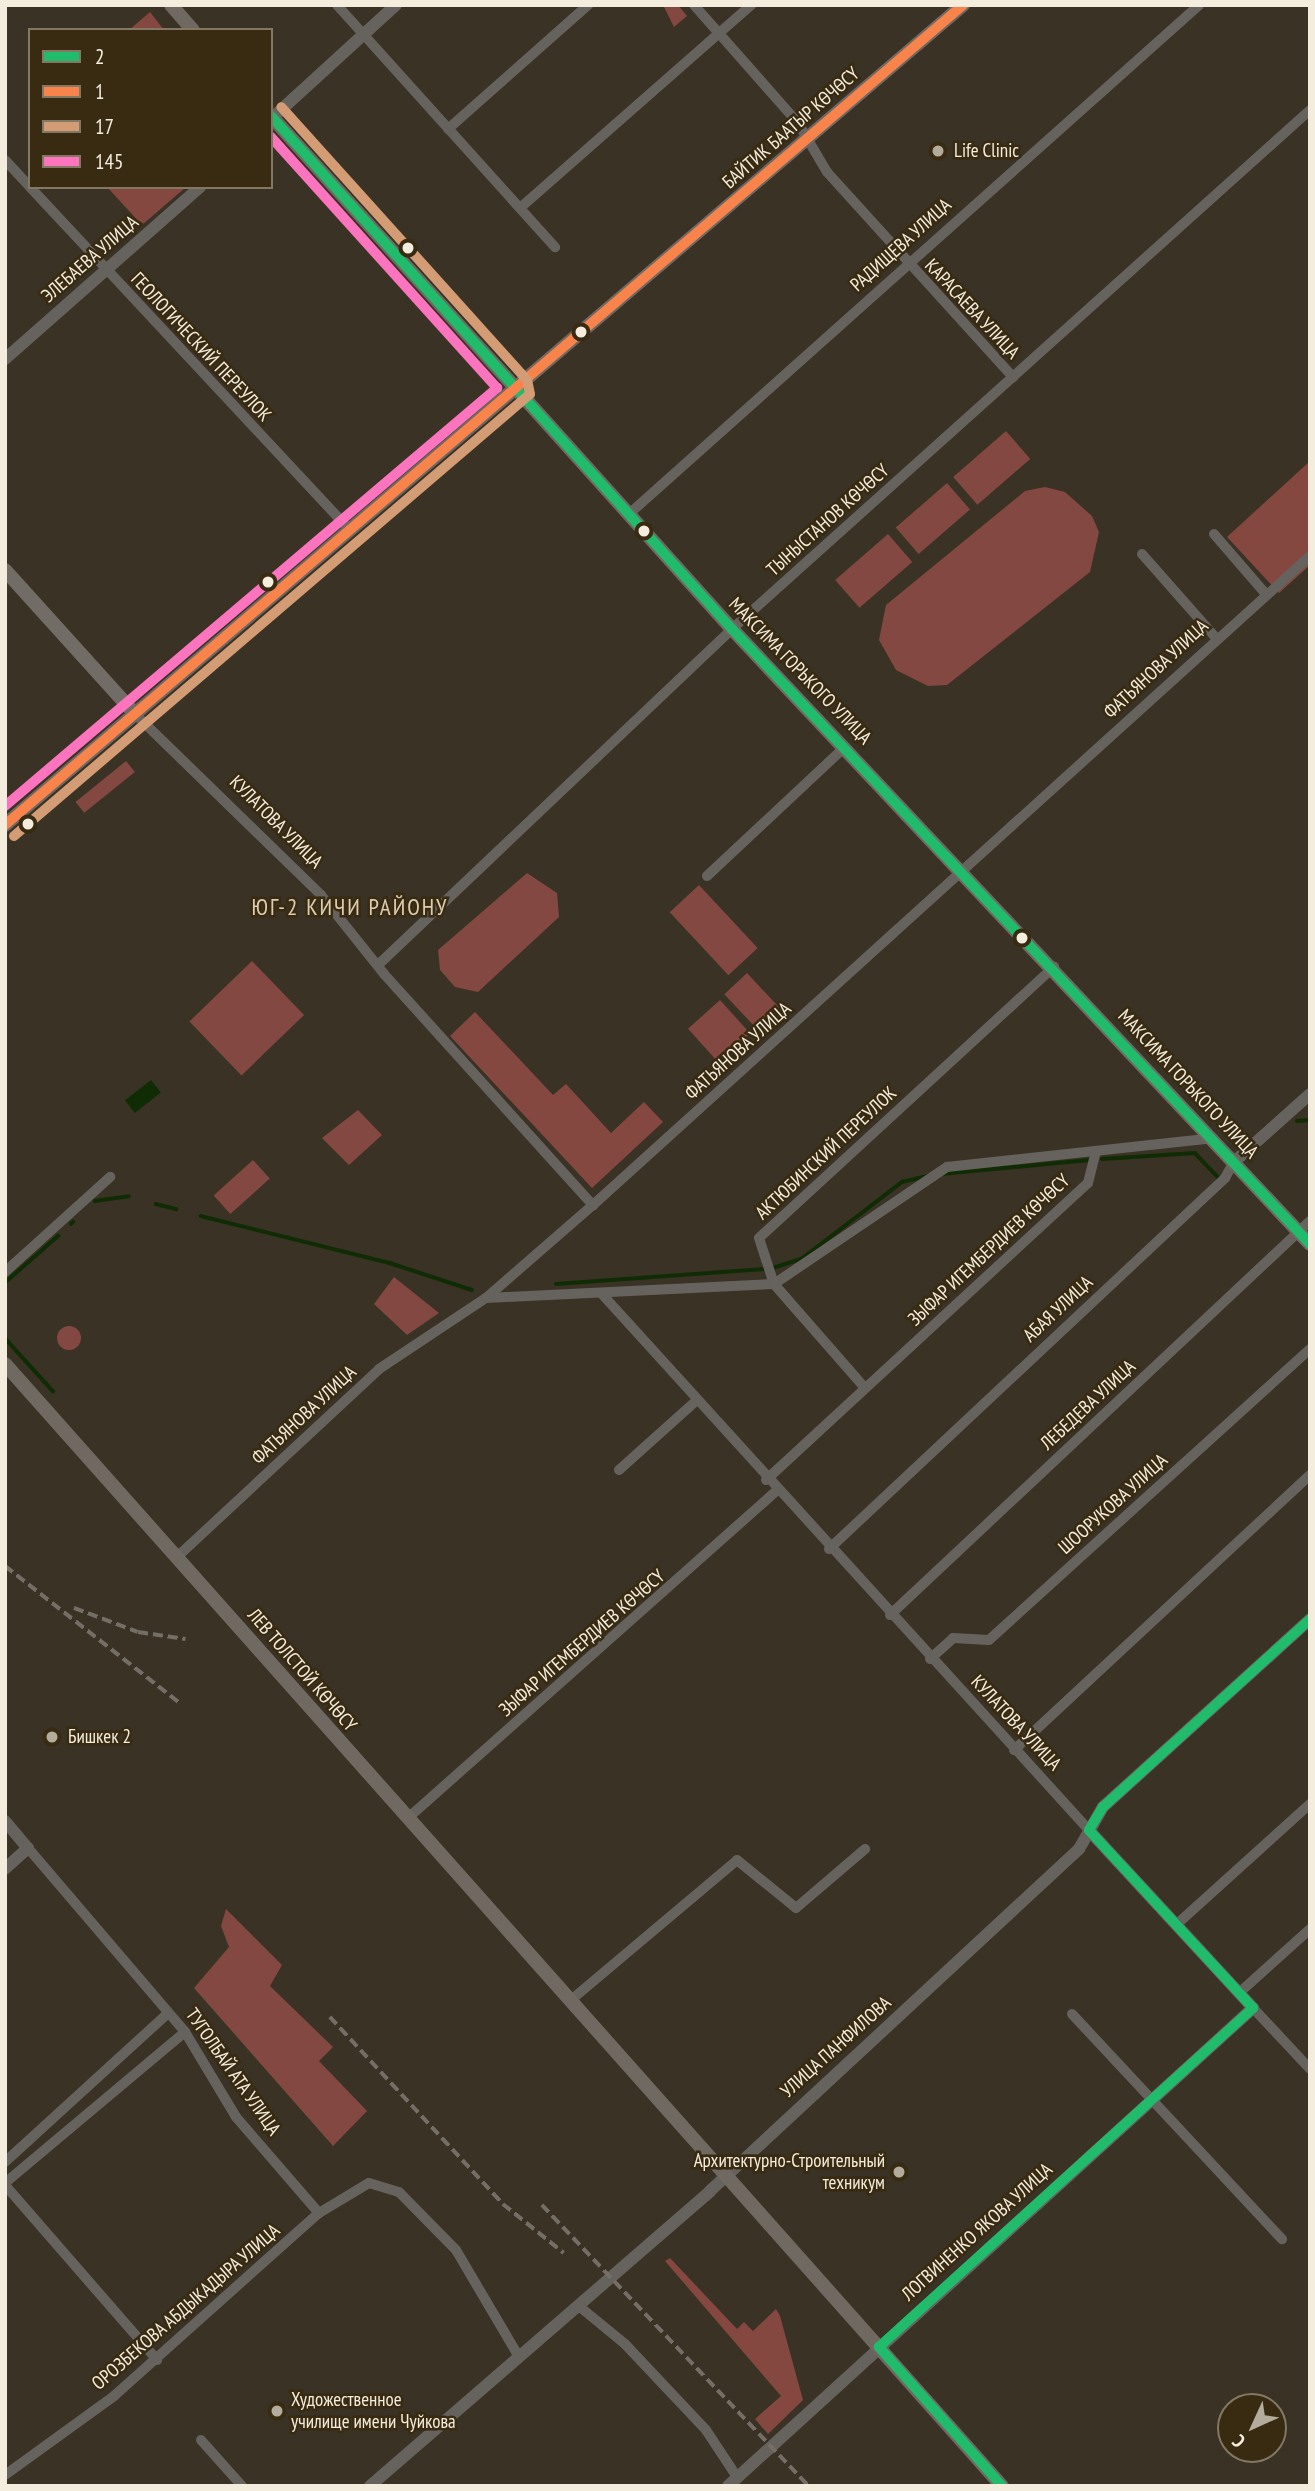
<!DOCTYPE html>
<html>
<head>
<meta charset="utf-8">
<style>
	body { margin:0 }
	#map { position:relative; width:1315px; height:2491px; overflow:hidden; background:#3a3224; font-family:"PT Sans Narrow",sans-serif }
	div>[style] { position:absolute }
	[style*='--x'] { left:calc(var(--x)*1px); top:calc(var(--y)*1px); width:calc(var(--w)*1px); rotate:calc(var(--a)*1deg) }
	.green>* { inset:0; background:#834841; transform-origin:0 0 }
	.round { border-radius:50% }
	.forest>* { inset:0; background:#854840 }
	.water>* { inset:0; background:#102c05; transform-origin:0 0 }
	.stream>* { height:3.5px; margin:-1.75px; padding:0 1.75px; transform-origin:1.75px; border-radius:1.75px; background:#102c05 }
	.minor>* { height:10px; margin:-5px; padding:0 5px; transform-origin:5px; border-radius:5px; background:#66625e }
	.tertiary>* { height:12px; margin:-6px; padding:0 6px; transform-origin:6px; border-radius:6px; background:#66625e }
	.secondary>* { height:14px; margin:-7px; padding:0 7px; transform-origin:7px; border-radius:7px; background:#716c66 }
	.primary>* { height:14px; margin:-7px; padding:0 7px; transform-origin:7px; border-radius:7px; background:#706962 }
	.rail>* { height:3.5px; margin-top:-1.75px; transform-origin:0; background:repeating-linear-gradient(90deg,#746e66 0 10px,transparent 0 15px) }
	.bus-1>* { height:10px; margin:-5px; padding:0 5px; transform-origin:5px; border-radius:5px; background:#20bc6c }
	.bus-2>* { height:10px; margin:-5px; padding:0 5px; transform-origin:5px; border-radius:5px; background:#f8844c }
	.bus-3>* { height:10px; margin:-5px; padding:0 5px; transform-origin:5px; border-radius:5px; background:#d39c74 }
	.bus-4>* { height:10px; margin:-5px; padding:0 5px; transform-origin:5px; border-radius:5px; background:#fc73be }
	.dots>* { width:19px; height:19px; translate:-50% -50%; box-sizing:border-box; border:4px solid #382b12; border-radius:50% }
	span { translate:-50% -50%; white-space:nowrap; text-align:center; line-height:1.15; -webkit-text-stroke:5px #382b12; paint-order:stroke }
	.street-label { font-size:19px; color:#f4ecdd }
	.poi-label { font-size:19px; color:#f4ecdd }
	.left { translate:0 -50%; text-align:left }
	.right { translate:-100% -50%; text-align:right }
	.quarter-label { font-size:23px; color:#ddcdb0; letter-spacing:2px }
	.frame { position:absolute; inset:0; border:7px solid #f4ecdd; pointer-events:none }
	.legend { position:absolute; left:28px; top:28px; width:245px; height:161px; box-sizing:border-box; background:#382b12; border:2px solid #837863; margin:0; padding:9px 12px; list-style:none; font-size:21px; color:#f4ecdd }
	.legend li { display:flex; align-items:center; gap:14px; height:35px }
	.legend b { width:35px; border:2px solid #837863 }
	.north { position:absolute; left:1217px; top:2393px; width:70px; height:70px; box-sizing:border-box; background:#382b12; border:2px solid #837863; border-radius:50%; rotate:225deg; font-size:19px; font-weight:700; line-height:28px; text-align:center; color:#f4ecdd }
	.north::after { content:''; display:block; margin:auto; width:24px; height:32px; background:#b3ab9c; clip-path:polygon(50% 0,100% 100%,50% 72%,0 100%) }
</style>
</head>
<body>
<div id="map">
	<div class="green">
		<i style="clip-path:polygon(663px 5px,678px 5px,687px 16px,674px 27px)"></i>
		<i style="left:1006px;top:431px;width:37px;height:70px;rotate:49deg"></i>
		<i style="left:947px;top:483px;width:35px;height:68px;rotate:49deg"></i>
		<i style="clip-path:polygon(1045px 487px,1065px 492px,1092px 516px,1099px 532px,1090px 572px,947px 685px,928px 686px,896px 670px,879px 640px,886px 605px,1025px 491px)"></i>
		<i style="left:888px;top:534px;width:37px;height:70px;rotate:49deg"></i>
		<i style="left:126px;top:761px;width:14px;height:65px;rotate:51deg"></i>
		<i style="clip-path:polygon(527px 873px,557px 893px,559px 917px,478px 992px,455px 987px,440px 970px,438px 950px)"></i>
		<i style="left:699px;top:885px;width:86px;height:40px;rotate:47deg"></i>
		<i style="left:252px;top:961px;width:75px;height:87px;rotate:46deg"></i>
		<i style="left:747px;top:973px;width:47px;height:31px;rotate:47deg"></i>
		<i style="left:720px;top:1000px;width:45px;height:43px;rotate:48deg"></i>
		<i style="clip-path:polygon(358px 1110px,382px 1135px,349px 1165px,322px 1138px)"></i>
		<i style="left:253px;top:1160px;width:25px;height:53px;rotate:48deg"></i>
		<i style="clip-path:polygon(394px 1277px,439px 1313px,407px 1335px,374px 1304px)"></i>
		<i class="round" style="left:57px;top:1326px;width:24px;height:24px"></i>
		<i style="clip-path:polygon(226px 1909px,282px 1965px,270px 1986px,333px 2047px,319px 2061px,367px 2111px,333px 2146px,194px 1988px,229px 1947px,221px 1926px)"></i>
	</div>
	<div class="forest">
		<i style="clip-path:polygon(150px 12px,164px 30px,129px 30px)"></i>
		<i style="clip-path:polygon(107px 187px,186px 187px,142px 225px)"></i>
		<i style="clip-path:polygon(1310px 461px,1310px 565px,1279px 593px,1227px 537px)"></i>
		<i style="clip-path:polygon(475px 1012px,553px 1095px,566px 1084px,611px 1133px,644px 1102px,663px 1122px,592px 1188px,450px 1036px)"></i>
		<i style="clip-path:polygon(670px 2258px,737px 2329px,744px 2322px,753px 2331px,776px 2309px,780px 2316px,803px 2400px,768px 2434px,755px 2419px,781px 2396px,665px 2261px)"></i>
	</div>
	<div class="water">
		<i style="left:151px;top:1080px;width:16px;height:33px;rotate:52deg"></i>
	</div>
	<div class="stream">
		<i style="--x:1297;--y:1121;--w:13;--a:-4"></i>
		<i style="--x:1102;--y:1159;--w:93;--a:-3.7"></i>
		<i style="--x:1195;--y:1153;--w:33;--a:46"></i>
		<i style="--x:941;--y:1174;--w:149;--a:-5.4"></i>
		<i style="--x:95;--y:1201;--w:34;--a:-8"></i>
		<i style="--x:156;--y:1204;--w:21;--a:14"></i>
		<i style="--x:201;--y:1216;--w:195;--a:14"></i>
		<i style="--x:390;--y:1263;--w:86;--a:18.2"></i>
		<i style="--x:71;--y:1224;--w:3;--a:-45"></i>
		<i style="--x:773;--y:1268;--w:32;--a:-18"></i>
		<i style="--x:803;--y:1258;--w:125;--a:-37.5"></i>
		<i style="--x:902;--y:1182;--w:27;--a:-13"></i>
		<i style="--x:7;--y:1281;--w:68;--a:-41.4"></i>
		<i style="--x:556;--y:1284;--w:210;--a:-4.1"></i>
		<i style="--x:5;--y:1338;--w:72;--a:47.8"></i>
	</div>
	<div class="minor">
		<i style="--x:337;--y:5;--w:326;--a:48"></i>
		<i style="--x:694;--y:5;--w:157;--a:48.6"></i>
		<i style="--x:798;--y:123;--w:57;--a:59.4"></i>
		<i style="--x:827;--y:172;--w:277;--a:47.8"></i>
		<i style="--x:448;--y:129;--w:187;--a:-41.5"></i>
		<i style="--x:5;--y:160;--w:37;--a:47"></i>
		<i style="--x:30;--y:187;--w:468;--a:47"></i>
		<i style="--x:520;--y:208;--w:308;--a:-41.3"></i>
		<i style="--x:629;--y:514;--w:764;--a:-41.76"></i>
		<i style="--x:1214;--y:534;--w:78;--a:49.2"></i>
		<i style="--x:1142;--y:554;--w:112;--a:48.6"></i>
		<i style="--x:135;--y:714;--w:260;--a:44.2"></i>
		<i style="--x:321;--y:895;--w:101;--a:51.4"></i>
		<i style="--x:384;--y:974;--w:312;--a:47.9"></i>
		<i style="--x:707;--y:876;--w:189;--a:-43.1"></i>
		<i style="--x:378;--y:965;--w:488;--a:-43.5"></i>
		<i style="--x:732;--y:629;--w:777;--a:-41.92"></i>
		<i style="--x:5;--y:1272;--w:142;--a:-42.1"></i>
		<i style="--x:601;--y:1293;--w:726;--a:47.74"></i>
		<i style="--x:486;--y:1298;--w:288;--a:-2.8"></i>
		<i style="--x:774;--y:1284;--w:209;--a:-34.1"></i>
		<i style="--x:947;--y:1167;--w:267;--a:-6.2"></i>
		<i style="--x:865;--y:1388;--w:138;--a:-131.2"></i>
		<i style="--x:774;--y:1284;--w:48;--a:-108.1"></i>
		<i style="--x:759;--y:1238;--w:401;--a:-42.6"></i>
		<i style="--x:619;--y:1470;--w:105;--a:-41.9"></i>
		<i style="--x:766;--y:1480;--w:438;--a:-42.7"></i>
		<i style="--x:1088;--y:1183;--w:32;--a:-76"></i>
		<i style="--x:829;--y:1549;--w:543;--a:-43.13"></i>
		<i style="--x:1225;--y:1178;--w:18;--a:-61"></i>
		<i style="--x:177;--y:1557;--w:276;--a:-42.9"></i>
		<i style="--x:379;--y:1369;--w:128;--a:-33.6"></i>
		<i style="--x:486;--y:1298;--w:142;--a:-41"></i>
		<i style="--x:593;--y:1205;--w:967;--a:-42.15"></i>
		<i style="--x:890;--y:1615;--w:576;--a:-43.17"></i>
		<i style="--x:930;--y:1659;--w:31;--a:-42"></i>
		<i style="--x:953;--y:1638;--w:36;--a:3"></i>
		<i style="--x:989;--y:1640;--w:433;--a:-42.2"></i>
		<i style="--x:1014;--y:1750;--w:404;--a:-42.9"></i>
		<i style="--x:408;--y:1818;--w:492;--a:-41.6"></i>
		<i style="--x:28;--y:1848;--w:242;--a:49.5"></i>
		<i style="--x:185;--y:2032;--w:99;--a:59"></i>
		<i style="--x:236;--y:2117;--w:127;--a:49.2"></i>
		<i style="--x:1176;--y:1925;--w:181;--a:-42.1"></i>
		<i style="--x:1239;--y:1993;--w:96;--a:-42"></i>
		<i style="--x:571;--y:2000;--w:217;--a:-40.1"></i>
		<i style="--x:737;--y:1860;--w:76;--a:39.1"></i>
		<i style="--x:796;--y:1908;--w:91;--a:-40.5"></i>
		<i style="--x:1253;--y:2008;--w:83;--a:46.9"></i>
		<i style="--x:1072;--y:2014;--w:308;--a:47"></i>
		<i style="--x:5;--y:2162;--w:221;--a:-42.4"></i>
		<i style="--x:5;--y:2183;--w:235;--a:-40"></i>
		<i style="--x:5;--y:2185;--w:232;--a:49"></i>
		<i style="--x:580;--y:2307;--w:58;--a:39.4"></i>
		<i style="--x:625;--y:2344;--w:118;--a:46.7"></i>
		<i style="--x:706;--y:2430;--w:56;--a:56.6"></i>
		<i style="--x:201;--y:2440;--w:62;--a:48.3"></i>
		<i style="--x:5;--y:2475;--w:135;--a:-35.9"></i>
		<i style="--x:114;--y:2396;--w:275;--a:-41.8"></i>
		<i style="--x:319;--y:2213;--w:58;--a:-31"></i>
		<i style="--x:369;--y:2183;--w:31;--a:17"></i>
		<i style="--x:399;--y:2192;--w:81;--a:45.5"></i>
		<i style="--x:456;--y:2250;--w:124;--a:59.5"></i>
	</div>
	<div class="tertiary">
		<i style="--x:271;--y:119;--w:169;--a:-42.4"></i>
		<i style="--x:5;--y:359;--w:260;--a:-41.4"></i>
		<i style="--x:1234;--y:1162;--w:102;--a:-41.8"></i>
		<i style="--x:5;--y:1821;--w:35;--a:50"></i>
		<i style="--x:28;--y:1848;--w:31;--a:138"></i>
		<i style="--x:370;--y:2486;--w:450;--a:-40.9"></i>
		<i style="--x:710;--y:2191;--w:503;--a:-42.83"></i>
		<i style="--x:1079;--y:1849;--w:48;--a:-60.3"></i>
		<i style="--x:1103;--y:1807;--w:280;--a:-42.2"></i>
		<i style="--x:728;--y:2486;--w:710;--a:-42.32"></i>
		<i style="--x:1253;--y:2008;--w:242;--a:-132.7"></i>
	</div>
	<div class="secondary">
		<i style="--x:5;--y:570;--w:194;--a:47.9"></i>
	</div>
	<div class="primary">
		<i style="--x:171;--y:5;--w:33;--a:49"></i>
		<i style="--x:271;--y:116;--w:690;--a:48.06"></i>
		<i style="--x:732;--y:629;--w:844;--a:46.78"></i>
		<i style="--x:5;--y:825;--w:1261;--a:-40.56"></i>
		<i style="--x:5;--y:1364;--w:1501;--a:48.38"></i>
	</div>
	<div class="rail">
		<i style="--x:5;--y:1566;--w:224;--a:38.1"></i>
		<i style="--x:74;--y:1608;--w:68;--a:20.6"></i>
		<i style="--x:138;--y:1632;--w:48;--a:8.5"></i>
		<i style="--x:330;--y:2017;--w:255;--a:47.2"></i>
		<i style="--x:503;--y:2204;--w:78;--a:38.8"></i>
		<i style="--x:542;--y:2205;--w:388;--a:46.5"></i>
	</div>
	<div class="bus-1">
		<i style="--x:271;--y:116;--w:690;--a:48.06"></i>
		<i style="--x:732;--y:629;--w:844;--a:46.78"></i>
		<i style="--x:1002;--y:2486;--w:186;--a:-131.5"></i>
		<i style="--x:879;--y:2347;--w:505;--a:-42.19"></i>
		<i style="--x:1253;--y:2008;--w:242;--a:-132.7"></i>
		<i style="--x:1089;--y:1830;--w:27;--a:-59"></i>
		<i style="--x:1103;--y:1807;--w:280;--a:-42.2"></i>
	</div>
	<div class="bus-2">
		<i style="--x:5;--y:825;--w:1261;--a:-40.56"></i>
	</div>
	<div class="bus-3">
		<i style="--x:14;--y:836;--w:679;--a:-40.58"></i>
		<i style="--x:530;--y:394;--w:14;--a:-102"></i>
		<i style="--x:527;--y:380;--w:367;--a:-132"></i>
	</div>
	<div class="bus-4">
		<i style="--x:5;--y:806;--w:646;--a:-40.35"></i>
		<i style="--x:497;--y:388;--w:338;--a:-132"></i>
	</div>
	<div class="dots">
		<i style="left:938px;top:151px;background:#b3ab9c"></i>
		<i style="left:408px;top:248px;background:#f4ecdd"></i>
		<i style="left:581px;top:332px;background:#f4ecdd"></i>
		<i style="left:644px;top:531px;background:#f4ecdd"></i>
		<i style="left:268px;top:582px;background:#f4ecdd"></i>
		<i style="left:28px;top:824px;background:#f4ecdd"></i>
		<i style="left:1022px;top:938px;background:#f4ecdd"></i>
		<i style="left:52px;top:1737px;background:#b3ab9c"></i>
		<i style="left:899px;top:2172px;background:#b3ab9c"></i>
		<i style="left:277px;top:2411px;background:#b3ab9c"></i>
	</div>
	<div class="street-label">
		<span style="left:791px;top:128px;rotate:-41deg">БАЙТИК БААТЫР КӨЧӨСҮ</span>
		<span style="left:901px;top:245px;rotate:-42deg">РАДИЩЕВА УЛИЦА</span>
		<span style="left:90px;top:259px;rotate:-41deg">ЭЛЕБАЕВА УЛИЦА</span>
		<span style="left:972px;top:309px;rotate:47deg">КАРАСАЕВА УЛИЦА</span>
		<span style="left:201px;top:347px;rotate:47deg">ГЕОЛОГИЧЕСКИЙ ПЕРЕУЛОК</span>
		<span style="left:828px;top:520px;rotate:-42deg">ТЫНЫСТАНОВ КӨЧӨСҮ</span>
		<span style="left:1156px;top:669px;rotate:-43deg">ФАТЬЯНОВА УЛИЦА</span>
		<span style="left:800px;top:671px;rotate:46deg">МАКСИМА ГОРЬКОГО УЛИЦА</span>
		<span style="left:276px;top:822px;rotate:45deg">КУЛАТОВА УЛИЦА</span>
		<span style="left:738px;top:1051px;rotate:-42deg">ФАТЬЯНОВА УЛИЦА</span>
		<span style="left:1188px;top:1084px;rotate:47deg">МАКСИМА ГОРЬКОГО УЛИЦА</span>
		<span style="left:826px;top:1153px;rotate:-43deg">АКТЮБИНСКИЙ ПЕРЕУЛОК</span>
		<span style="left:989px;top:1250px;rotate:-43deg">ЗЫФАР ИГЕМБЕРДИЕВ КӨЧӨСҮ</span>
		<span style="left:1058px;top:1309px;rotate:-43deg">АБАЯ УЛИЦА</span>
		<span style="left:1088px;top:1405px;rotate:-43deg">ЛЕБЕДЕВА УЛИЦА</span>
		<span style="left:304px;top:1415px;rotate:-43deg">ФАТЬЯНОВА УЛИЦА</span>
		<span style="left:1113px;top:1504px;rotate:-42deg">ШООРУКОВА УЛИЦА</span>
		<span style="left:582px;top:1643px;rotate:-41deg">ЗЫФАР ИГЕМБЕРДИЕВ КӨЧӨСҮ</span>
		<span style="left:302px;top:1670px;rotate:49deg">ЛЕВ ТОЛСТОЙ КӨЧӨСҮ</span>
		<span style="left:1016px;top:1723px;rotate:47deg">КУЛАТОВА УЛИЦА</span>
		<span style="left:836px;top:2047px;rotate:-42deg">УЛИЦА ПАНФИЛОВА</span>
		<span style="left:233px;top:2072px;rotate:55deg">ТУГОЛБАЙ АТА УЛИЦА</span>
		<span style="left:977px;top:2232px;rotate:-42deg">ЛОГВИНЕНКО ЯКОВА УЛИЦА</span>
		<span style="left:186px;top:2307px;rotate:-41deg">ОРОЗБЕКОВА АБДЫКАДЫРА УЛИЦА</span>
	</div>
	<div class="poi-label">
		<span class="left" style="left:954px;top:151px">Life Clinic</span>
		<span class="left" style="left:68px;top:1737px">Бишкек 2</span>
		<span class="right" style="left:885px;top:2172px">Архитектурно-Строительный<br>техникум</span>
		<span class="left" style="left:291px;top:2411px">Художественное<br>училище имени Чуйкова</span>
	</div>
	<div class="quarter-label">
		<span style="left:350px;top:907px">ЮГ-2 КИЧИ РАЙОНУ</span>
	</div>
	<div class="frame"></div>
	<ul class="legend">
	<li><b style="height:9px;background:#20bc6c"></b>2</li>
	<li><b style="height:9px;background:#f8844c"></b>1</li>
	<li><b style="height:9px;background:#d39c74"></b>17</li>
	<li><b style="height:9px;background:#fc73be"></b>145</li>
	</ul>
	<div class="north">С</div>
</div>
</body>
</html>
